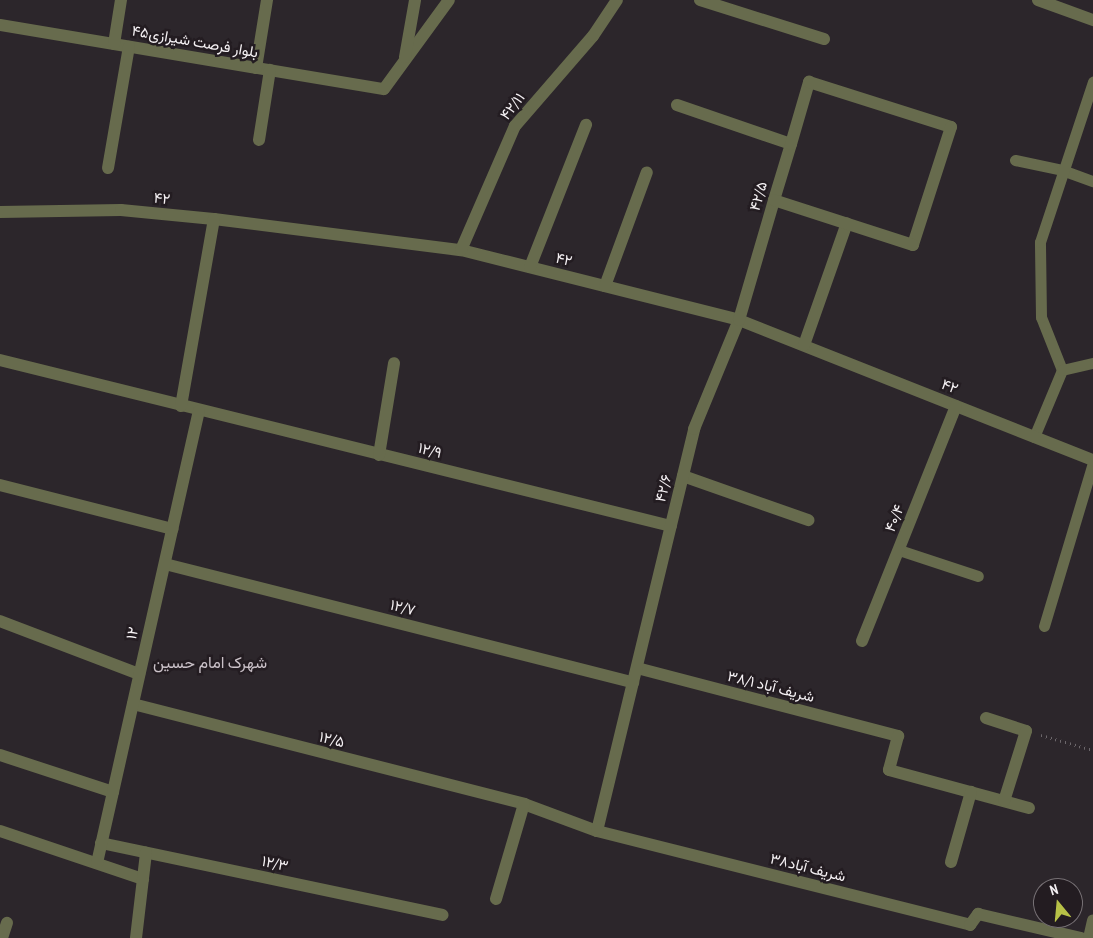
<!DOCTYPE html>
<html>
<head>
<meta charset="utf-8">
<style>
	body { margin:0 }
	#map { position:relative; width:1093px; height:938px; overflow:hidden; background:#2c262b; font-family:"PT Sans Narrow",Vazirmatn,sans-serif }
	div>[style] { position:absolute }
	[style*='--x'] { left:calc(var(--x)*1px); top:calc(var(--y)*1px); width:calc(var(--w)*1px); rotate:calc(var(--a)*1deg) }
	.path>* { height:3px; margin-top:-1.5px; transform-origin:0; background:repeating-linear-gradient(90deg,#6c676b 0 1px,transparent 0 5px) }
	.service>* { height:11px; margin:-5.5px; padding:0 5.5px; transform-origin:5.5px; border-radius:5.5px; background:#676b4d }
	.minor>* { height:12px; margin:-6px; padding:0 6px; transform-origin:6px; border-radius:6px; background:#676b4d }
	.tertiary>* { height:12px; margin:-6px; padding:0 6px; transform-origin:6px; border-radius:6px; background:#676b4d }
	span { translate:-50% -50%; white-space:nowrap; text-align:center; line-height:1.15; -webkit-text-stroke:5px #231c21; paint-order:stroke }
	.street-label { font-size:15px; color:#f5f1f4 }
	.neighbourhood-label { font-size:16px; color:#cac1c8 }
	.north { position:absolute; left:1033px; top:878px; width:50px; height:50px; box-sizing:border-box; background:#231c21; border:1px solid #777175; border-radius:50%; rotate:343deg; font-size:14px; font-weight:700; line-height:20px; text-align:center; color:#f5f1f4 }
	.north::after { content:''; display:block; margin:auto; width:18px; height:22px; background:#b7c147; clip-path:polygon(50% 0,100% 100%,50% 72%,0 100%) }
</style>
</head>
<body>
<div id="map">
	<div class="path">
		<i style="--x:1041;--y:735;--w:54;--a:16.1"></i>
	</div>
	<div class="service">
		<i style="--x:1015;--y:160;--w:48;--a:12"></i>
		<i style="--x:1062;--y:170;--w:33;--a:20"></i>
		<i style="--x:1062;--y:370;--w:57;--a:-111.6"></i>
		<i style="--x:1041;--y:317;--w:75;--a:-90.8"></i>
		<i style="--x:1040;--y:242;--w:169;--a:-71.7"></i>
		<i style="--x:1034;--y:437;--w:73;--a:-67.3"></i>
		<i style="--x:1062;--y:370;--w:32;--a:-13"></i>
		<i style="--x:899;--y:550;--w:83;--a:18.2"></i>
		<i style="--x:1044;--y:626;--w:170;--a:-73.3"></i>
	</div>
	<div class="minor">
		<i style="--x:700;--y:0;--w:130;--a:17.5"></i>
		<i style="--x:0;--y:25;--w:389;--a:9.5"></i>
		<i style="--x:384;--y:89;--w:110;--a:-53.9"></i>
		<i style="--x:114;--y:44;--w:45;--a:-81"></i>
		<i style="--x:405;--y:57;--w:58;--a:-80"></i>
		<i style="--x:256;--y:68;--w:69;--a:-80.8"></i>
		<i style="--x:677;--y:105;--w:120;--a:18.9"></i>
		<i style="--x:259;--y:140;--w:71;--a:-81.1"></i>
		<i style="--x:108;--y:168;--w:123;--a:-80.2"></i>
		<i style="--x:0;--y:212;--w:121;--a:-0.9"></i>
		<i style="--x:121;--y:210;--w:93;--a:5.5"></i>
		<i style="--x:214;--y:219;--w:249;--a:7.2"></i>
		<i style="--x:461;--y:250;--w:287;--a:14.1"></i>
		<i style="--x:739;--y:320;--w:381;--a:21.6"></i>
		<i style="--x:461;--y:250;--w:135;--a:-66.5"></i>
		<i style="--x:515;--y:126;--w:119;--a:-49.1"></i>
		<i style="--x:593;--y:36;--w:43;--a:-56.3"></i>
		<i style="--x:530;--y:267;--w:153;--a:-68.5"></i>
		<i style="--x:605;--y:286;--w:121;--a:-69.8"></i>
		<i style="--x:804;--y:345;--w:129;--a:-70.6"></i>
		<i style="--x:0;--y:360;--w:691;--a:13.9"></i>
		<i style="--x:181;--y:406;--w:190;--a:-80"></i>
		<i style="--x:379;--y:455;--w:93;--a:-80.7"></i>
		<i style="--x:683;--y:476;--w:133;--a:19.4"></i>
		<i style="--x:0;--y:485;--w:178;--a:14.3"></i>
		<i style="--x:165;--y:564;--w:483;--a:14.2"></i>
		<i style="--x:0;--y:621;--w:149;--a:20.9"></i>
		<i style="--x:862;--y:641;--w:253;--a:-68.2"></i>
		<i style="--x:637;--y:668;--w:270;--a:14.6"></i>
		<i style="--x:898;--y:736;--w:35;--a:105"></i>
		<i style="--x:889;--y:770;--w:145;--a:15.2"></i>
		<i style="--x:133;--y:704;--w:404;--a:14.3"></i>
		<i style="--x:524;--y:804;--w:78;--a:20.3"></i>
		<i style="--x:597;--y:831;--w:385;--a:14.1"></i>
		<i style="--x:970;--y:925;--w:14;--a:-54"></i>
		<i style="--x:978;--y:914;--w:106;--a:13.1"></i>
		<i style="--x:986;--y:718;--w:42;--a:18"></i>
		<i style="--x:1026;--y:731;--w:73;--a:107.4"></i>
		<i style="--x:0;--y:755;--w:119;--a:18.1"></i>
		<i style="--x:0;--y:831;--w:151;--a:18.6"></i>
		<i style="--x:597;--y:831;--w:414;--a:-76.4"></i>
		<i style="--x:694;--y:429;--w:118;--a:-67.6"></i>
		<i style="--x:739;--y:320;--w:125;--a:-73.7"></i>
		<i style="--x:774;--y:200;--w:59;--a:-73.1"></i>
		<i style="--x:791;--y:144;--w:65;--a:-73.8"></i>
		<i style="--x:809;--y:82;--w:149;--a:17.6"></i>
		<i style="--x:951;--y:127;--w:124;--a:107.9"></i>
		<i style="--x:913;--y:245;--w:146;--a:-162.1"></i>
		<i style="--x:101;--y:843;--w:349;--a:11.9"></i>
		<i style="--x:951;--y:862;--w:73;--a:-74.1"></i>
		<i style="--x:97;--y:863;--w:463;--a:-77.3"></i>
		<i style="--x:496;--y:899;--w:99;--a:-73.6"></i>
		<i style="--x:2;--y:938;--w:16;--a:-72"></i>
		<i style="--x:136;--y:938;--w:86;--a:-83.3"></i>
	</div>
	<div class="tertiary">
		<i style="--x:1038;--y:0;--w:59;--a:20"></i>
		<i style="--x:1089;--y:938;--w:18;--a:-77"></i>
	</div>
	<div class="street-label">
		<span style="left:195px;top:41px;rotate:10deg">بلوار فرصت شیرازی۴۵</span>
		<span style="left:512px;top:106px;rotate:-52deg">۴۲/۱۱</span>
		<span style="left:758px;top:196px;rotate:-74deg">۴۲/۵</span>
		<span style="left:162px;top:198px;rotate:6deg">۴۲</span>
		<span style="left:564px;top:259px;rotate:14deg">۴۲</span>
		<span style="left:950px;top:386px;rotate:22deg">۴۲</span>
		<span style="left:430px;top:450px;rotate:14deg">۱۲/۹</span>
		<span style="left:663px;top:488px;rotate:-76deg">۴۲/۶</span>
		<span style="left:894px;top:518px;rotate:-68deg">۴۰/۴</span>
		<span style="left:403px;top:607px;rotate:14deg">۱۲/۷</span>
		<span style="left:132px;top:633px;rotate:-77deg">۱۲</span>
		<span style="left:771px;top:686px;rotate:14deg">۳۸/۱ شریف آباد</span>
		<span style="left:332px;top:739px;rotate:14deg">۱۲/۵</span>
		<span style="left:275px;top:863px;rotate:12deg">۱۲/۳</span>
		<span style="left:808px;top:867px;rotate:14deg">شریف آباد۳۸</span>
	</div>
	<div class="neighbourhood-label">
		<span style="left:210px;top:662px">شهرک امام حسین</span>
	</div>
	<div class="north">N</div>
</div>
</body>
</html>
